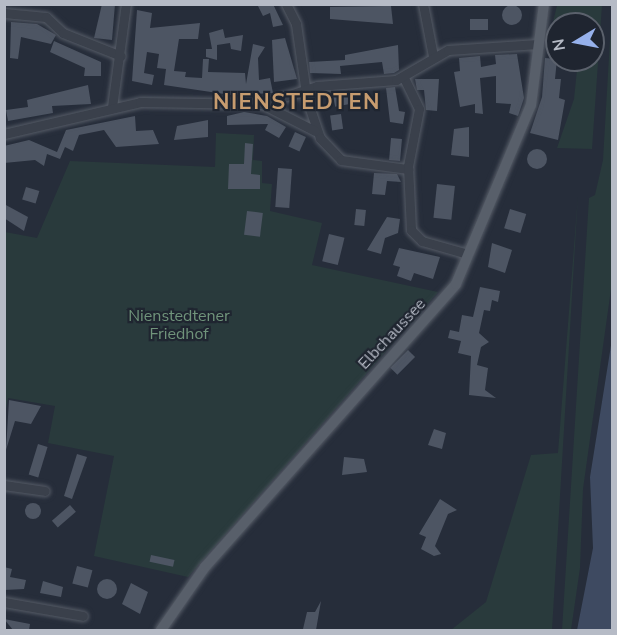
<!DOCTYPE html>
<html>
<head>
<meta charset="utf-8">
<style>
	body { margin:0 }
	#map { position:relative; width:617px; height:635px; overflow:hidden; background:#262d3a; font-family:"Nunito Sans",sans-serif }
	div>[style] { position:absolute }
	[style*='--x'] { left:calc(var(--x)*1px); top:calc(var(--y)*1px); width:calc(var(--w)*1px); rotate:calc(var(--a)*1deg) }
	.green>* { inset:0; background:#293a3c }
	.water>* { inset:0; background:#3e4a61 }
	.building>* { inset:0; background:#4d5563; transform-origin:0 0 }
	.round { border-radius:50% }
	.roads { filter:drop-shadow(0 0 2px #555b66) drop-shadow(0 0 2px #555b66) }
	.minor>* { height:9px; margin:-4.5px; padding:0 4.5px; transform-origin:4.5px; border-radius:4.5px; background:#3a404b }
	.major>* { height:10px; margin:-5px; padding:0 5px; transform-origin:5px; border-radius:5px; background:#585f6a }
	span { translate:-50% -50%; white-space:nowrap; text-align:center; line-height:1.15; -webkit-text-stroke:4.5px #1f2530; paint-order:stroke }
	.park-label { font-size:16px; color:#70947b }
	.street-label { font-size:16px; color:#b6bbc6 }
	.district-label { font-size:22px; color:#c79c6f; font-weight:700; letter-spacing:1.5px }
	.frame { position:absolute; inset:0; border:6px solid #b6bbc6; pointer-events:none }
	.north { position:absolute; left:545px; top:12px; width:60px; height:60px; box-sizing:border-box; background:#1f2530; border:2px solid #5b616c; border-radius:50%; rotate:260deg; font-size:16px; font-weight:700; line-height:24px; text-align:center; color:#b6bbc6 }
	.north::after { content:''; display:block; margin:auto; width:21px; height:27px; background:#96b1eb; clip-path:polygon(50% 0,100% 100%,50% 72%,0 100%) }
</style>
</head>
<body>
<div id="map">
	<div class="green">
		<i style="clip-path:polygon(557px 5px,602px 5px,592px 149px,557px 148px,574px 99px,578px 60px,593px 60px,593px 24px,557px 24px,557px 40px,549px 40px)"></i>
		<i style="clip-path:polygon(612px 5px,612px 282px,583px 489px,580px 568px,571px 630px,562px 630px,589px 198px,595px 195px,603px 160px)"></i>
		<i style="clip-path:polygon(216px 133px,254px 135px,253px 160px,262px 161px,262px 183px,272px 184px,270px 211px,322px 223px,312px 265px,438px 292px,188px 577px,94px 556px,114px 456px,48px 443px,55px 406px,8px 398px,5px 415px,5px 232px,37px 238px,70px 161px,215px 167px)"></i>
		<i style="clip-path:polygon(578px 195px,552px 630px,451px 630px,486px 602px,531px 455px,558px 453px)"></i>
	</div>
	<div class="water">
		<i style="clip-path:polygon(612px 339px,612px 630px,577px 630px,593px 548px,590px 477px)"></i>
	</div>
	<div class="building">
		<i style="clip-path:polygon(102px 4px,115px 4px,112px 40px,94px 38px)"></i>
		<i style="clip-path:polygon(257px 4px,273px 4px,283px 25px,273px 27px,270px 13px,263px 16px)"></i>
		<i class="round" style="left:502px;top:5px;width:20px;height:20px"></i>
		<i style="clip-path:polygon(384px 6px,391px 6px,393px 24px,330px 19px,330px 7px)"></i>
		<i style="clip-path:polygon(137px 10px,152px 13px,150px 28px,200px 23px,198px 39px,179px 39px,174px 71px,186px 72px,185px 77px,202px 78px,203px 59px,209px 59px,208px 72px,245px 73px,246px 84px,253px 44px,265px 47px,258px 58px,259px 80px,270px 78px,273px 93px,231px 95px,164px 85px,166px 69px,157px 68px,159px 54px,147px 52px,144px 73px,154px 75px,152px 85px,132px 81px)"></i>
		<i style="left:488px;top:19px;width:11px;height:18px;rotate:90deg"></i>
		<i style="clip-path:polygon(11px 22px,37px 24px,56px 35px,51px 44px,21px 37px,18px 59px,10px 58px)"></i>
		<i style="clip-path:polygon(223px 29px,225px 38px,243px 35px,241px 51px,231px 49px,230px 43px,217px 45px,217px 60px,206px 57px,206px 49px,212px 49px,209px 33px)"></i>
		<i style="clip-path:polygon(285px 38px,297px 79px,274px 82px,272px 40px)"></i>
		<i style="clip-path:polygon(54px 41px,101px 62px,101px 76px,84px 76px,85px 68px,50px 52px)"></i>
		<i style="clip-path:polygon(398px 45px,399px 70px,394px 73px,384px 74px,382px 62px,340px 66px,341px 74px,310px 73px,309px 62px,345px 60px,345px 55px)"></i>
		<i style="clip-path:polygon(517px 54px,524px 98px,518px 116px,509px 113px,511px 104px,496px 103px,496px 76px,480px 78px,483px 114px,475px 113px,475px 104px,460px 107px,454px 72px,460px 71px,459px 58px,480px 56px,481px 67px,496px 64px,495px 55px)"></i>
		<i style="clip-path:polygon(545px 58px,557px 59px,555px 79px,561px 79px,559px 98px,565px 100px,558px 140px,530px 133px,542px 97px)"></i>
		<i style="clip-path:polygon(415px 79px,439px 79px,437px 111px,426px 110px,424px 90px,417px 90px)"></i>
		<i style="clip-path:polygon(88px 85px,91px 104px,52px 106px,53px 113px,8px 121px,6px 110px,28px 107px,27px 100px)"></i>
		<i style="clip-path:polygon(395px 87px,399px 111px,405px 112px,403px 124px,390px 122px,386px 88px)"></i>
		<i style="left:349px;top:94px;width:10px;height:16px;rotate:79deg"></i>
		<i style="clip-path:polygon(244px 112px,267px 116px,286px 127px,279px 138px,265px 130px,268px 124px,227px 125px,227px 116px)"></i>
		<i style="left:341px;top:114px;width:15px;height:11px;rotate:82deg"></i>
		<i style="clip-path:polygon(135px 116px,136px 131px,153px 130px,159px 144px,116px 147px,104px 130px,79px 135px,73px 151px,65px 147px,60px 159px,47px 154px,44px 166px,35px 160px,4px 163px,4px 146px,29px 140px,57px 152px,66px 130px)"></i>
		<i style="clip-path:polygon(208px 120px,208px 137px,174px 140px,177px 126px)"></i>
		<i style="clip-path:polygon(469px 127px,469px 157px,451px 155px,454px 129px)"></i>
		<i style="left:295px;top:132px;width:12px;height:16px;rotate:24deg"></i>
		<i style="left:391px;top:138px;width:11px;height:22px;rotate:5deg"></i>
		<i style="clip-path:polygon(245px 143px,253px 144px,251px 174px,260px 175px,260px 189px,228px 189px,229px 164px,244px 164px)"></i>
		<i class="round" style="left:527px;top:149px;width:20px;height:20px"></i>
		<i style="left:278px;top:168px;width:14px;height:39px;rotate:4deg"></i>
		<i style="clip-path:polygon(374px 173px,397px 174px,401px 182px,387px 181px,385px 195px,372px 194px)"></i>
		<i style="left:437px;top:184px;width:18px;height:34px;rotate:6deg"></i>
		<i style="left:26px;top:187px;width:14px;height:13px;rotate:17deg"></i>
		<i style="clip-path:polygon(4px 204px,28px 217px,24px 231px,4px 218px)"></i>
		<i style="left:356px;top:209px;width:10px;height:16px;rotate:6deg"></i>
		<i style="left:510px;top:209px;width:17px;height:20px;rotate:17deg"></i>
		<i style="left:247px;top:211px;width:16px;height:24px;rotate:7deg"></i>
		<i style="clip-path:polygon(387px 217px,400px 219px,398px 233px,385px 238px,381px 254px,367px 250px)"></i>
		<i style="left:329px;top:234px;width:16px;height:28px;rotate:14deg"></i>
		<i style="clip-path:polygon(492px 243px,512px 250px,505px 273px,488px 267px)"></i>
		<i style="clip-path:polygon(399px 248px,440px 257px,433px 279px,414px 273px,411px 281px,397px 276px,400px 267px,393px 265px)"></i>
		<i style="clip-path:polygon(480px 287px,500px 291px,498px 302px,492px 300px,490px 311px,484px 310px,479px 333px,489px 342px,481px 347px,477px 365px,488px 368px,485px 390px,496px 398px,469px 395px,471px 356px,458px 353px,461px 341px,448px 338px,450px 330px,459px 332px,462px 315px,473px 317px)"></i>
		<i style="left:408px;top:350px;width:10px;height:25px;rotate:45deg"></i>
		<i style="clip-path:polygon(9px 400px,41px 406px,31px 424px,15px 421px,6px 450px)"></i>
		<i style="clip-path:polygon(434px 429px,446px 433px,442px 449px,428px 445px)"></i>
		<i style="left:38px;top:444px;width:10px;height:32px;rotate:17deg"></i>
		<i style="clip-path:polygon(77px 454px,87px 457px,72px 499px,64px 496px)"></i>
		<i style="clip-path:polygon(344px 457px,364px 459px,367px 472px,342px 475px)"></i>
		<i style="clip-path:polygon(440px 499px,457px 510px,448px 514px,435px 546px,441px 554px,434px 556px,421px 549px,426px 537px,419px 534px)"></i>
		<i class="round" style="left:25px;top:503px;width:16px;height:16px"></i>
		<i style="left:70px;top:505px;width:9px;height:24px;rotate:49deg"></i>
		<i style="left:151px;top:555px;width:24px;height:7px;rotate:12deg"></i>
		<i style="left:77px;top:566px;width:16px;height:18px;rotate:15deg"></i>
		<i style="clip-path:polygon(4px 567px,12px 569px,10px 577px,26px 580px,24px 589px,4px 590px)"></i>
		<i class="round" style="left:97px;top:579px;width:20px;height:20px"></i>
		<i style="clip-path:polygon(43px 581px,63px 587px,61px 597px,40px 593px)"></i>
		<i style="clip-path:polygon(131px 583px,148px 592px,140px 614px,122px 604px)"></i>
		<i style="clip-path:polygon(321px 601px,316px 630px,303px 629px,307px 612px,315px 612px)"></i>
		<i style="clip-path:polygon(4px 619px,30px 624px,29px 630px,13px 630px)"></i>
	</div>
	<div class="roads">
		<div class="minor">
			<i style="--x:286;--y:4;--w:22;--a:63"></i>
			<i style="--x:296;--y:24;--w:77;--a:81.8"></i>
			<i style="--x:307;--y:100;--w:40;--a:71.1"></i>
			<i style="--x:320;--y:138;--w:30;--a:46"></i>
			<i style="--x:341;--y:160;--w:68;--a:7.7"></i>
			<i style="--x:423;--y:4;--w:53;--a:79.1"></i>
			<i style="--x:4;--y:13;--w:42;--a:5.4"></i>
			<i style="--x:46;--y:17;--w:23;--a:43"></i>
			<i style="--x:63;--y:33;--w:62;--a:21.6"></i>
			<i style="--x:404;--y:78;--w:34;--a:64"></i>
			<i style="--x:419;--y:109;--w:58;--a:100.9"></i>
			<i style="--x:408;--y:166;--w:64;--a:87.3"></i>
			<i style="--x:411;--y:230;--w:16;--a:45"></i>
			<i style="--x:422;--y:241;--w:48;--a:15.8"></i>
			<i style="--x:262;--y:104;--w:59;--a:27"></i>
			<i style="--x:112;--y:107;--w:104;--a:-82.3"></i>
			<i style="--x:4;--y:134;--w:140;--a:-13.2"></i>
			<i style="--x:140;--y:102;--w:122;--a:0.9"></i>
			<i style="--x:262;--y:104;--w:58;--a:-18.1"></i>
			<i style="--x:317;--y:86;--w:79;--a:-4.3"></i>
			<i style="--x:396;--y:80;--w:60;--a:-30"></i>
			<i style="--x:448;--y:50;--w:90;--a:-3.8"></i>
			<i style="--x:4;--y:485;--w:41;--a:8.3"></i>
			<i style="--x:4;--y:602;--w:80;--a:10"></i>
		</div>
		<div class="major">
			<i style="--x:161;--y:630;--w:77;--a:-55.1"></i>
			<i style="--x:205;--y:567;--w:378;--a:-48.4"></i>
			<i style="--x:456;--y:284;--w:194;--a:-67.3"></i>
			<i style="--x:531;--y:105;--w:102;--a:-82.7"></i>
		</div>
	</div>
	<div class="park-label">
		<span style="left:179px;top:325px">Nienstedtener<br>Friedhof</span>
	</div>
	<div class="street-label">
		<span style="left:392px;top:334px;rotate:-47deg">Elbchaussee</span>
	</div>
	<div class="district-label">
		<span style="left:297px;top:103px">NIENSTEDTEN</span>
	</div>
	<div class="frame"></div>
	<div class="north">N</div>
</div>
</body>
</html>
